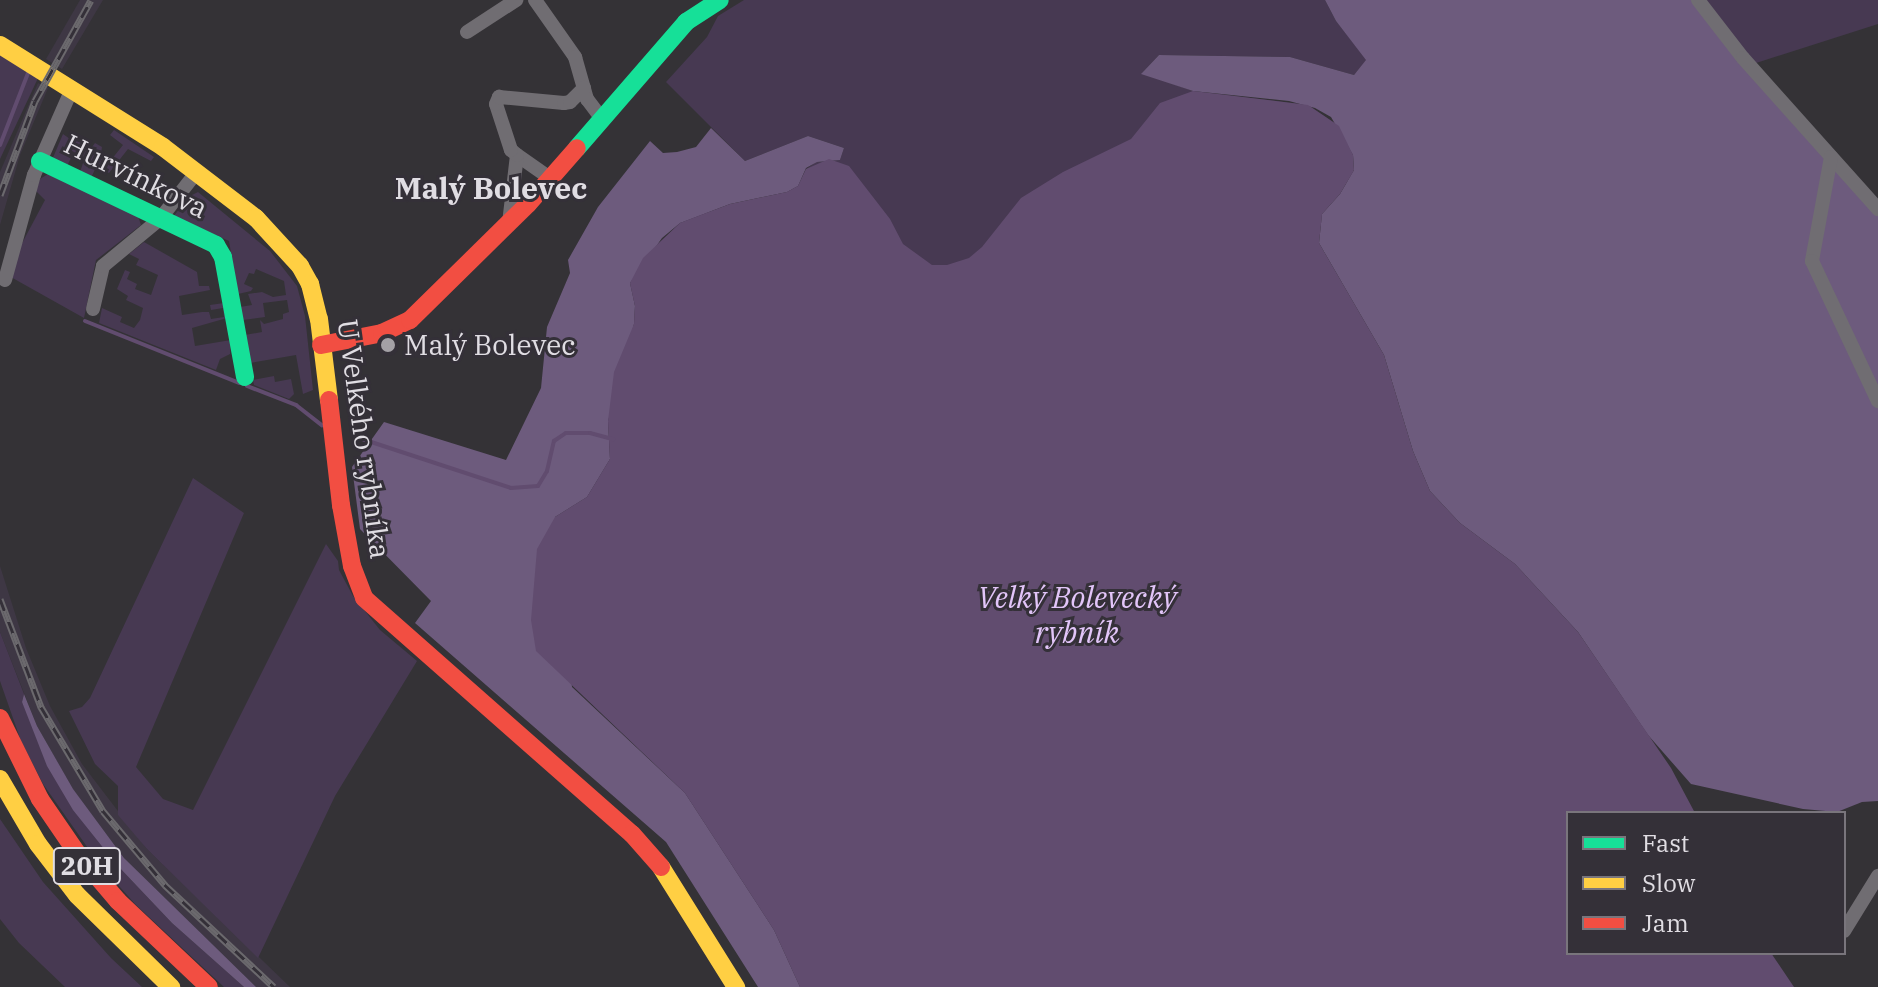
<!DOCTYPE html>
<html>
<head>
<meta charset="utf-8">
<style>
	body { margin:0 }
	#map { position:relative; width:1878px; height:987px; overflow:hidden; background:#343236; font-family:"IBM Plex Serif",serif }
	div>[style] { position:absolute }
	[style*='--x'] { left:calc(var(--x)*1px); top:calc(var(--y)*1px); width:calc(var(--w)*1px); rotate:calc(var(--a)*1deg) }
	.built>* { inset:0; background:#3e3744 }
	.green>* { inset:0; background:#473952 }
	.forest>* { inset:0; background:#6d5b7d }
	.water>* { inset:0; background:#614c6f }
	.stream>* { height:4px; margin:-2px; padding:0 2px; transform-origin:2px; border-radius:2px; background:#614c6f }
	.street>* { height:14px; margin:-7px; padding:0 7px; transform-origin:7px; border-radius:7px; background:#706d72 }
	.fast>* { height:18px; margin:-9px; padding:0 9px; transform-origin:9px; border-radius:9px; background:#16e098 }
	.slow>* { height:18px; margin:-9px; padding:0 9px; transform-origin:9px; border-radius:9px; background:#ffcf43 }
	.jam>* { height:18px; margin:-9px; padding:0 9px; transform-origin:9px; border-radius:9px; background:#f24e42 }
	.rail>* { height:7px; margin-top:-3.5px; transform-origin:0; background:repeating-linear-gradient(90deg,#343038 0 12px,#6b696d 0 24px); box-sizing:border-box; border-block:2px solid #6b696d }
	.dots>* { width:22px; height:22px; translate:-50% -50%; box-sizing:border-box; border:4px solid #343038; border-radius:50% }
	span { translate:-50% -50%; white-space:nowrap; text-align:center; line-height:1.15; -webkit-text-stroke:6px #343038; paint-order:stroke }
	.shield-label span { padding:2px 6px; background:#343038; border:2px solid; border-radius:6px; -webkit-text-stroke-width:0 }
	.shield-label { font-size:26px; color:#e0dde3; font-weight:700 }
	.street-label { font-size:28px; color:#e0dde3 }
	.poi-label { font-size:28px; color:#e0dde3 }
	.left { translate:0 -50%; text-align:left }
	.neighbourhood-label { font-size:30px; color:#e0dde3; font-weight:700 }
	.water-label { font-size:30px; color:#e2c5f9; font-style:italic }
	.legend { position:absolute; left:1566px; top:811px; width:280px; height:144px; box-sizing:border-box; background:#343038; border:2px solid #79757c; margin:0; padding:10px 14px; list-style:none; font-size:24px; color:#e0dde3 }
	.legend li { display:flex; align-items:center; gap:16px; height:40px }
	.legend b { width:40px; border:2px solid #79757c }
</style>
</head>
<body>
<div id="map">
	<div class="built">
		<i style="clip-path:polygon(80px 0,103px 0,62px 69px,46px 59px)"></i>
		<i style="clip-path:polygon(38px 83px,48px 88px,20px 155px,0 225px,0 172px)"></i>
		<i style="clip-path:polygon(0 566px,26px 648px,50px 706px,82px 764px,147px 849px,290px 987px,256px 987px,213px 949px,124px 858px,73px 790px,37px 726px,0 632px)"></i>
	</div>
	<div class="green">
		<i style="clip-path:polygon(744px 0,1325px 0,1336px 21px,1367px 60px,1354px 75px,1290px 57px,1159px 55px,1142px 73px,1193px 91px,1308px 105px,1339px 126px,1353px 155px,1353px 174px,1322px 214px,1321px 226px,1297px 222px,1285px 224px,1279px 268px,1286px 296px,1297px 310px,1274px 330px,1262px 323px,1244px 303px,1245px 276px,1260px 256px,1258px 211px,1250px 197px,1211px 185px,1160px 182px,1125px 191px,1074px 219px,1050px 240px,1034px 272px,1009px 304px,993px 316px,967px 313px,930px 296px,914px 296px,885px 286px,867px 270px,861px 252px,840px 242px,819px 244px,752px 297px,678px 420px,679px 478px,690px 514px,684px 540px,661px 564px,648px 596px,633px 606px,628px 650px,682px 671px,706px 704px,727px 712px,737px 729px,740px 749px,775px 775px,793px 815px,816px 832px,831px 871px,878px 962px,909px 987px,800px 987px,774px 930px,685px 793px,536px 651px,531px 620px,537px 549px,555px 517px,587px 497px,610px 459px,608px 421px,614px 372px,634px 324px,635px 306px,630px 283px,643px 258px,680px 223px,693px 216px,787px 192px,798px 186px,806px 169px,816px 162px,840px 160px,844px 148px,808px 136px,745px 161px,666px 82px,707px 37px,718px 16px)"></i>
		<i style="clip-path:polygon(1702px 0,1878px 0,1878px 24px,1753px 64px)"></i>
		<i style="clip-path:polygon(0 53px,39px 76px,0 159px)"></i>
		<i style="clip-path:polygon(114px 130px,154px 157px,151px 161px,128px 149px,109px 173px,96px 167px,91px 178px,80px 172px,84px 160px,71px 158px,67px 166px,52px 160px,63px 134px,70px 139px,73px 134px,92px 147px,95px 143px,102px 147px,101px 154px,111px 160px,123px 145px,110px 135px)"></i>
		<i style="clip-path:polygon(48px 174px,138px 216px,141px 225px,96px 260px,84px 318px,9px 276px,11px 264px,45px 200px,36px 191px,40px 179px)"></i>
		<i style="clip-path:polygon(198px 192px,270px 251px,297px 286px,305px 316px,313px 390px,303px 394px,296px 355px,250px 363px,245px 335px,262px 332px,260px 320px,264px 324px,283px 319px,283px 314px,289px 312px,287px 300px,263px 303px,265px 317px,243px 320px,240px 307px,252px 305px,248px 294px,262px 292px,273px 297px,286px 295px,284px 281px,256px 269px,254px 274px,249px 273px,244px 284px,253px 288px,251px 291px,238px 294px,229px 241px,174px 216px,188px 197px)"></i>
		<i style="clip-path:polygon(144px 242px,197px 272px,199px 286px,209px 286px,210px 290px,179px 296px,182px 315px,202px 312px,209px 312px,211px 319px,224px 317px,223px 308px,211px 310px,210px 305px,224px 303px,227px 318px,192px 328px,195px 346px,231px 340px,230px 354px,220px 359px,216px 370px,99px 323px,102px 308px,122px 317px,120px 322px,134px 328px,140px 320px,143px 308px,126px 300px,128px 296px,117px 289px,125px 270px,130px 272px,127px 279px,137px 284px,135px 289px,151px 295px,158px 275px,136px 265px,139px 259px,129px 254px)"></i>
		<i style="clip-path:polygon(274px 376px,275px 382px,291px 379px,294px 394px,289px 399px,254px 385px,253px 380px)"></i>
		<i style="clip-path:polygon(193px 478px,244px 513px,136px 767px,163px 799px,193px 810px,326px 544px,338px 561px,339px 570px,353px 596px,380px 630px,417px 661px,335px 796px,258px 958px,147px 849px,118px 815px,118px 786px,95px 764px,69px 711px,82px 707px,90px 698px)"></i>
		<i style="clip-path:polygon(0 632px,24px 694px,22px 702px,117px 865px,172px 923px,244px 987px,224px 987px,135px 904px,97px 861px,43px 784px,21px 741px,0 681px)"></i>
		<i style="clip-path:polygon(0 819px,43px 882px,111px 958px,142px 987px,65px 987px,19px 943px,0 919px)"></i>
	</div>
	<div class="forest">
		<i style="clip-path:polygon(1325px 0,1699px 0,1878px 207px,1878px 801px,1862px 802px,1837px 812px,1803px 809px,1691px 784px,1648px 735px,1578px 632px,1515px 564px,1460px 523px,1430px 491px,1413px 451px,1384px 355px,1319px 243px,1322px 214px,1340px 194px,1354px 170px,1353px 155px,1331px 117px,1315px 108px,1289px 101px,1193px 91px,1141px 74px,1159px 55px,1290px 57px,1354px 75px,1366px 60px,1336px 21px)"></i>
		<i style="clip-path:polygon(711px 128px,745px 161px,808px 136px,844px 148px,840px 160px,817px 162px,806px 168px,798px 186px,787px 192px,730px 204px,680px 223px,662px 238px,630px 283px,635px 306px,634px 324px,608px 421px,610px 459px,587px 497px,555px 517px,572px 687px,685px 793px,774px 930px,800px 987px,758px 987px,666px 842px,415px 623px,431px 601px,360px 529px,352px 467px,384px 422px,506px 460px,541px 388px,547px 327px,570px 273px,568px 260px,598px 207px,650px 141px,663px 153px,677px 152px,696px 147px)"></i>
		<i style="clip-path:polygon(24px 694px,37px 726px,73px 789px,124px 858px,256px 987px,244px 987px,172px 923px,117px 865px,73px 810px,47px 766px,22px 702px)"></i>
	</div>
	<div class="water">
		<i style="clip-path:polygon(1193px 91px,1308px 105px,1339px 126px,1353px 155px,1354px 170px,1340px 194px,1322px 214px,1319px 243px,1384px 355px,1413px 451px,1430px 491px,1460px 523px,1515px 564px,1578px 632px,1671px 768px,1695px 813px,1568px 813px,1568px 953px,1771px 953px,1794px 987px,800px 987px,774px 930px,685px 793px,536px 651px,531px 620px,537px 549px,555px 517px,587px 497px,610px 459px,608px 421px,614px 372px,634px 324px,635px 306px,630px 283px,643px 258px,680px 223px,730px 204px,787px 192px,798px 186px,806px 169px,829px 159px,849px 166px,890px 219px,903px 244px,932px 265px,947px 265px,969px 258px,982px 247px,1021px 198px,1063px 172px,1131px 139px,1160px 103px)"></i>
	</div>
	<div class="stream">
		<i style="--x:0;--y:145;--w:77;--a:-68.7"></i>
		<i style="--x:85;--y:321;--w:166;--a:21.9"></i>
		<i style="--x:247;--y:386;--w:53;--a:21.2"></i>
		<i style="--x:296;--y:405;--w:33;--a:38"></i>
		<i style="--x:356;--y:437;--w:163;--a:18.2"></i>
		<i style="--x:511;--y:488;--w:27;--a:-4"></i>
		<i style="--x:538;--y:486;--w:17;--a:-59"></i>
		<i style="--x:547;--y:471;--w:31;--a:-77"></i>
		<i style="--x:554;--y:441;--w:14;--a:-34"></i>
		<i style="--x:566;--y:433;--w:24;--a:0"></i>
		<i style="--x:590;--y:433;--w:24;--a:15"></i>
	</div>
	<div class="street">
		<i style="--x:535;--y:0;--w:70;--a:54.9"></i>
		<i style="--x:575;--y:57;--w:44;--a:74.1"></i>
		<i style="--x:587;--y:99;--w:25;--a:53"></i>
		<i style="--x:1698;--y:0;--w:73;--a:52.2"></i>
		<i style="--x:1743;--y:58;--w:203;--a:48.2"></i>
		<i style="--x:467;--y:32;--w:59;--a:-33.1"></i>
		<i style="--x:517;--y:155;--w:40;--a:34.9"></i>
		<i style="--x:1831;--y:157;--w:106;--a:100.4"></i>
		<i style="--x:1812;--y:261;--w:155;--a:64.8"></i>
		<i style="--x:509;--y:223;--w:68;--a:-83.3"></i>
		<i style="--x:517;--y:155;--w:8;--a:-140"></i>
		<i style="--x:511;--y:150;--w:48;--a:-108.1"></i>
		<i style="--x:496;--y:104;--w:8;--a:-67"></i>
		<i style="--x:499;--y:97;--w:65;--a:5.3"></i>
		<i style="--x:564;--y:103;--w:6;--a:-9"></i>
		<i style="--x:570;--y:102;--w:20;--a:-45"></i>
		<i style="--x:5;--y:280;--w:109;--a:-74.6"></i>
		<i style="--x:34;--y:175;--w:94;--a:-66.2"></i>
		<i style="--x:93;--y:309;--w:44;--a:-76.9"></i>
		<i style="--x:103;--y:266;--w:74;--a:-39.5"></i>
		<i style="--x:160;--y:219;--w:58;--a:-52"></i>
		<i style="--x:1844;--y:931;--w:65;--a:-58.3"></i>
	</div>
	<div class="fast">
		<i style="--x:577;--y:148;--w:167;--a:-49.1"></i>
		<i style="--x:686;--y:22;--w:40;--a:-32.9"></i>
		<i style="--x:40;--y:161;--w:195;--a:25.5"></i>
		<i style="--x:216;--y:245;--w:14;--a:60"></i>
		<i style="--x:223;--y:257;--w:122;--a:79.6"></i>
	</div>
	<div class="slow">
		<i style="--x:0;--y:45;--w:192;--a:32"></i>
		<i style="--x:163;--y:147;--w:117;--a:37.4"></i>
		<i style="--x:256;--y:218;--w:65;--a:47.5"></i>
		<i style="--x:300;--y:266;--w:21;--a:61"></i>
		<i style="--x:310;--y:284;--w:36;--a:76"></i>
		<i style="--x:319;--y:319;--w:82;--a:83"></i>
		<i style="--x:0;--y:779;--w:75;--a:59.7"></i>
		<i style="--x:38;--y:844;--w:64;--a:52.6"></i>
		<i style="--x:77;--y:895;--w:132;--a:44.4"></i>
		<i style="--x:661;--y:867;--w:142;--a:58"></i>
	</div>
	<div class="jam">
		<i style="--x:321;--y:345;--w:62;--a:-11.1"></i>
		<i style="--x:382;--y:333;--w:31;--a:-25"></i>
		<i style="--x:410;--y:320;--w:165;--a:-44.5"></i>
		<i style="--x:528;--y:204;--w:74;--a:-48.8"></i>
		<i style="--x:329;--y:400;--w:106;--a:83.5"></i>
		<i style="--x:341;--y:505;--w:62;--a:79.8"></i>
		<i style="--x:352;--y:566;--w:34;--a:69"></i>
		<i style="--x:364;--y:598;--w:357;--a:41.4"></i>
		<i style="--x:632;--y:834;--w:44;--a:48.7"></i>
		<i style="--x:0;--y:718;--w:90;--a:63.7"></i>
		<i style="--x:40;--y:799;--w:65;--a:55.6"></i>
		<i style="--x:77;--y:853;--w:63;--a:49.5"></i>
		<i style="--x:118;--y:901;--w:125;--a:43.4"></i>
	</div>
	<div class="rail">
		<i style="--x:0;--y:195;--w:100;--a:-69.6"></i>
		<i style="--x:35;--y:101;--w:115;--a:-61"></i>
		<i style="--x:0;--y:599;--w:116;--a:69.2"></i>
		<i style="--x:41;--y:707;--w:121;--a:59.2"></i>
		<i style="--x:103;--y:811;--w:97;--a:50"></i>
		<i style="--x:165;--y:885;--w:149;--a:43.1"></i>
	</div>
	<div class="dots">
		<i style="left:388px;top:345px;background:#a4a1a6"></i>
	</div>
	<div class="shield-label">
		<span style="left:87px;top:866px">20H</span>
	</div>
	<div class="street-label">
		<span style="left:136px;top:176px;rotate:26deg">Hurvínkova</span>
		<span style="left:364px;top:439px;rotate:82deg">U Velkého rybníka</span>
	</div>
	<div class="poi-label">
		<span class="left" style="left:404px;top:345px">Malý Bolevec</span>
	</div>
	<div class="neighbourhood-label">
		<span style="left:491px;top:188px">Malý Bolevec</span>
	</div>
	<div class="water-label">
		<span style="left:1077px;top:614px">Velký Bolevecký<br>rybník</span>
	</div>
	<ul class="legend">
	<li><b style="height:10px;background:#16e098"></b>Fast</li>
	<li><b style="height:10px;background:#ffcf43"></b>Slow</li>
	<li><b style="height:10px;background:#f24e42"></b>Jam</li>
	</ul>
</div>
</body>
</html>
